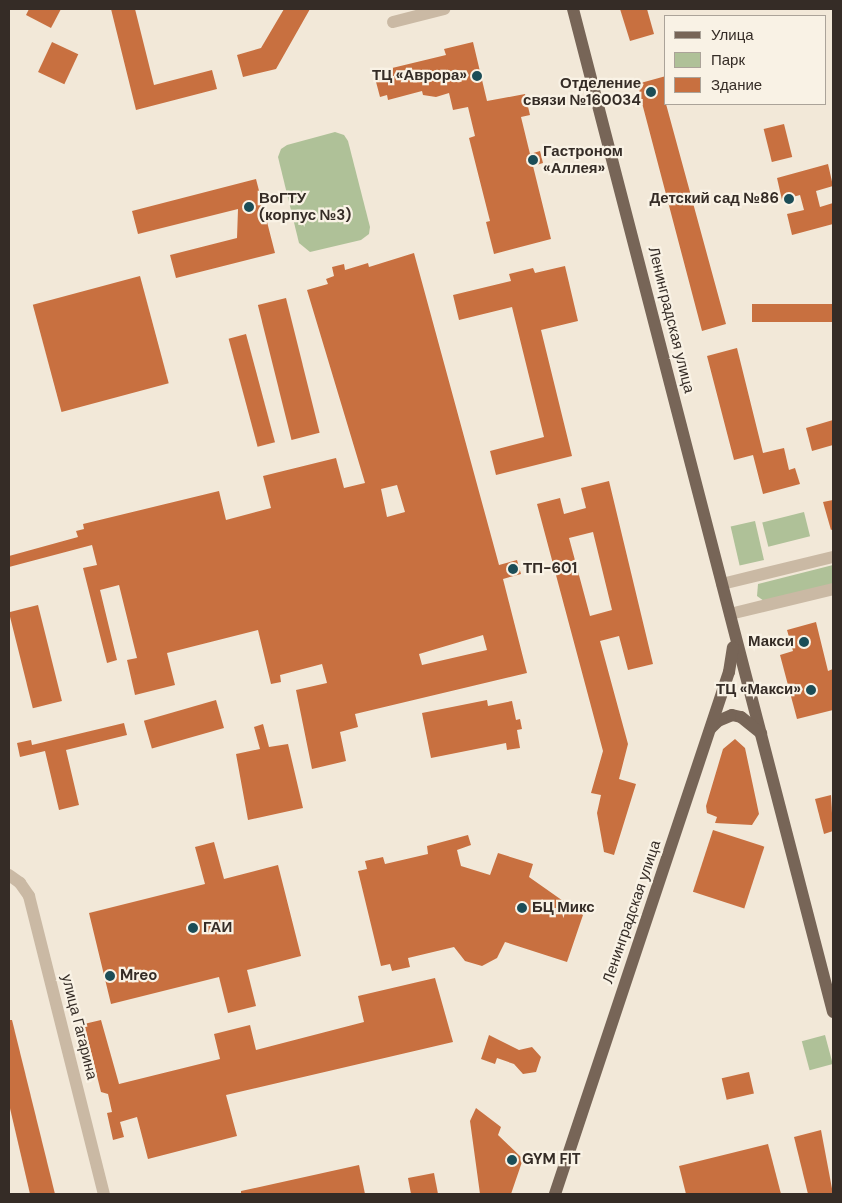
<!DOCTYPE html>
<html>
<head>
<meta charset="utf-8">
<style>
	body { margin:0 }
	#map { position:relative; width:842px; height:1203px; overflow:hidden; background:#f2e8d8; font-family:"DM Sans",sans-serif }
	div>[style] { position:absolute }
	[style*='--x'] { left:calc(var(--x)*1px); top:calc(var(--y)*1px); width:calc(var(--w)*1px); rotate:calc(var(--a)*1deg) }
	.green>* { inset:0; background:#afc198; transform-origin:0 0 }
	.building>* { inset:0; background:#c87040; transform-origin:0 0 }
	.minor>* { height:12px; margin:-6px; padding:0 6px; transform-origin:6px; border-radius:6px; background:#cab9a4 }
	.major>* { height:12px; margin:-6px; padding:0 6px; transform-origin:6px; border-radius:6px; background:#776557 }
	.dots>* { width:14px; height:14px; translate:-50% -50%; box-sizing:border-box; border:2px solid #f9f2e5; border-radius:50% }
	span { translate:-50% -50%; white-space:nowrap; text-align:center; line-height:1.15; -webkit-text-stroke:4.5px #f9f2e5; paint-order:stroke }
	.poi-label { font-size:15px; color:#352c26; font-weight:700 }
	.right { translate:-100% -50%; text-align:right }
	.left { translate:0 -50%; text-align:left }
	.street-label { font-size:15px; color:#352c26 }
	.frame { position:absolute; inset:0; border:10px solid #352c26; pointer-events:none }
	.legend { position:absolute; left:664px; top:15px; width:162px; height:90px; box-sizing:border-box; background:#f9f2e5; border:1px solid #aba399; margin:0; padding:6px 9px; list-style:none; font-size:15px; color:#352c26 }
	.legend li { display:flex; align-items:center; gap:10px; height:25px }
	.legend b { width:25px; border:1px solid #aba399 }
</style>
</head>
<body>
<div id="map">
	<div class="green">
		<i style="clip-path:polygon(335px 132px,344px 135px,348px 141px,370px 227px,369px 234px,361px 240px,310px 252px,299px 243px,278px 157px,281px 149px,287px 145px)"></i>
		<i style="left:804px;top:512px;width:25px;height:43px;rotate:76deg"></i>
		<i style="left:755px;top:521px;width:40px;height:25px;rotate:77deg"></i>
		<i style="clip-path:polygon(833px 565px,833px 586px,764px 601px,757px 596px,758px 584px)"></i>
		<i style="left:825px;top:1035px;width:30px;height:24px;rotate:75deg"></i>
	</div>
	<div class="building">
		<i style="clip-path:polygon(29px 9px,61px 9px,51px 28px,26px 15px)"></i>
		<i style="clip-path:polygon(111px 9px,135px 9px,154px 85px,212px 70px,217px 89px,136px 110px)"></i>
		<i style="clip-path:polygon(284px 9px,310px 9px,276px 69px,243px 77px,237px 55px,261px 48px)"></i>
		<i style="clip-path:polygon(620px 9px,647px 9px,654px 34px,630px 41px)"></i>
		<i style="left:52px;top:42px;width:29px;height:33px;rotate:25deg"></i>
		<i style="clip-path:polygon(473px 42px,487px 101px,525px 94px,530px 115px,521px 117px,530px 154px,540px 151px,543px 163px,533px 166px,551px 239px,494px 254px,486px 222px,490px 221px,469px 138px,475px 136px,468px 107px,453px 110px,449px 93px,436px 97px,423px 95px,422px 91px,388px 100px,387px 95px,380px 97px,375px 78px,389px 74px,388px 69px,446px 55px,444px 49px)"></i>
		<i style="clip-path:polygon(666px 76px,666px 104px,726px 324px,702px 331px,637px 84px)"></i>
		<i style="left:784px;top:124px;width:34px;height:21px;rotate:76deg"></i>
		<i style="clip-path:polygon(828px 164px,833px 186px,816px 191px,820px 207px,833px 203px,833px 224px,792px 235px,787px 214px,804px 210px,800px 195px,782px 200px,777px 178px)"></i>
		<i style="clip-path:polygon(256px 179px,275px 253px,176px 278px,170px 255px,237px 238px,238px 209px,138px 234px,132px 211px)"></i>
		<i style="clip-path:polygon(evenodd,414px 253px,499px 565px,517px 560px,521px 574px,503px 579px,527px 673px,355px 714px,358px 727px,340px 732px,346px 761px,312px 769px,296px 690px,327px 683px,322px 664px,280px 675px,281px 682px,271px 684px,258px 630px,167px 653px,175px 685px,135px 695px,127px 660px,137px 658px,119px 585px,100px 590px,117px 660px,107px 663px,83px 568px,97px 565px,92px 545px,9px 567px,9px 556px,78px 537px,76px 531px,84px 529px,83px 524px,219px 491px,226px 520px,271px 508px,263px 476px,336px 458px,344px 488px,365px 483px,307px 290px,328px 284px,326px 279px,334px 276px,332px 267px,344px 264px,345px 270px,368px 263px,369px 267px,414px 253px,397px 485px,405px 512px,387px 517px,381px 489px,397px 485px,414px 253px,483px 635px,487px 650px,422px 665px,419px 654px,483px 635px)"></i>
		<i style="clip-path:polygon(565px 266px,578px 321px,541px 330px,572px 456px,496px 475px,490px 451px,544px 437px,512px 307px,459px 320px,453px 295px,511px 281px,509px 274px,533px 268px,535px 273px)"></i>
		<i style="left:140px;top:276px;width:111px;height:111px;rotate:75deg"></i>
		<i style="left:286px;top:298px;width:139px;height:29px;rotate:76deg"></i>
		<i style="left:833px;top:304px;width:18px;height:81px;rotate:90deg"></i>
		<i style="left:246px;top:334px;width:112px;height:18px;rotate:75deg"></i>
		<i style="clip-path:polygon(737px 348px,763px 453px,784px 448px,789px 470px,795px 468px,800px 484px,763px 494px,753px 455px,734px 460px,707px 356px)"></i>
		<i style="clip-path:polygon(833px 420px,833px 445px,812px 451px,806px 428px)"></i>
		<i style="clip-path:polygon(evenodd,609px 481px,653px 664px,628px 670px,619px 636px,600px 641px,628px 744px,619px 779px,636px 784px,614px 855px,604px 852px,597px 813px,601px 795px,591px 793px,603px 751px,537px 504px,560px 498px,564px 514px,586px 508px,581px 488px,609px 481px,593px 532px,612px 610px,590px 616px,569px 538px,593px 532px)"></i>
		<i style="clip-path:polygon(833px 500px,833px 529px,831px 530px,823px 502px)"></i>
		<i style="left:38px;top:605px;width:99px;height:30px;rotate:76deg"></i>
		<i style="clip-path:polygon(816px 622px,828px 671px,833px 669px,833px 710px,797px 719px,780px 655px,793px 651px,787px 630px)"></i>
		<i style="left:216px;top:700px;width:29px;height:75px;rotate:74deg"></i>
		<i style="clip-path:polygon(487px 700px,488px 706px,512px 701px,516px 720px,520px 719px,522px 729px,517px 730px,520px 748px,507px 750px,506px 743px,431px 758px,422px 713px)"></i>
		<i style="clip-path:polygon(124px 723px,127px 735px,66px 750px,79px 805px,59px 810px,45px 751px,20px 757px,17px 743px,31px 740px,32px 745px)"></i>
		<i style="clip-path:polygon(263px 724px,269px 747px,288px 744px,303px 808px,248px 820px,236px 754px,260px 749px,254px 727px)"></i>
		<i style="clip-path:polygon(735px 739px,745px 748px,759px 814px,752px 825px,715px 823px,717px 817px,707px 813px,706px 806px,723px 749px)"></i>
		<i style="clip-path:polygon(831px 795px,833px 831px,824px 834px,815px 799px)"></i>
		<i style="left:713px;top:830px;width:54px;height:65px;rotate:18deg"></i>
		<i style="clip-path:polygon(468px 835px,471px 845px,457px 850px,461px 866px,490px 875px,498px 853px,533px 864px,529px 877px,583px 915px,567px 962px,505px 942px,497px 958px,482px 966px,465px 961px,454px 947px,408px 958px,410px 967px,392px 971px,390px 964px,381px 966px,358px 871px,367px 869px,365px 861px,383px 857px,385px 864px,428px 854px,427px 846px)"></i>
		<i style="clip-path:polygon(214px 842px,224px 879px,278px 865px,301px 956px,247px 970px,256px 1006px,228px 1013px,219px 977px,111px 1004px,89px 913px,205px 884px,195px 847px)"></i>
		<i style="clip-path:polygon(435px 978px,453px 1042px,226px 1095px,237px 1136px,148px 1159px,137px 1117px,120px 1122px,124px 1137px,113px 1140px,107px 1113px,112px 1112px,108px 1094px,101px 1092px,84px 1024px,101px 1020px,119px 1084px,220px 1059px,214px 1034px,250px 1025px,256px 1050px,364px 1022px,358px 996px)"></i>
		<i style="clip-path:polygon(9px 1020px,12px 1020px,55px 1194px,30px 1194px,9px 1104px)"></i>
		<i style="clip-path:polygon(489px 1035px,519px 1050px,532px 1047px,541px 1057px,536px 1072px,523px 1074px,514px 1064px,497px 1058px,495px 1064px,481px 1059px)"></i>
		<i style="left:749px;top:1072px;width:22px;height:28px;rotate:77deg"></i>
		<i style="clip-path:polygon(476px 1108px,501px 1127px,498px 1135px,523px 1159px,511px 1194px,480px 1194px,470px 1121px)"></i>
		<i style="clip-path:polygon(821px 1130px,833px 1194px,808px 1194px,794px 1137px)"></i>
		<i style="clip-path:polygon(768px 1144px,781px 1194px,686px 1194px,679px 1166px)"></i>
		<i style="clip-path:polygon(359px 1165px,365px 1194px,241px 1194px,241px 1191px)"></i>
		<i style="clip-path:polygon(434px 1173px,438px 1194px,411px 1194px,408px 1178px)"></i>
	</div>
	<div class="minor">
		<i style="--x:393;--y:22;--w:53;--a:-14.3"></i>
		<i style="--x:722;--y:584;--w:114;--a:-13.7"></i>
		<i style="--x:730;--y:614;--w:106;--a:-13.6"></i>
		<i style="--x:9;--y:875;--w:14;--a:36"></i>
		<i style="--x:20;--y:883;--w:16;--a:55"></i>
		<i style="--x:29;--y:896;--w:307;--a:75.9"></i>
	</div>
	<div class="major">
		<i style="--x:573;--y:9;--w:1036;--a:75.47"></i>
		<i style="--x:711;--y:728;--w:10;--a:-45"></i>
		<i style="--x:718;--y:721;--w:15;--a:-23"></i>
		<i style="--x:732;--y:715;--w:9;--a:13"></i>
		<i style="--x:741;--y:717;--w:26;--a:39"></i>
		<i style="--x:555;--y:1194;--w:550;--a:-71.57"></i>
		<i style="--x:729;--y:672;--w:25;--a:-81"></i>
	</div>
	<div class="dots">
		<i style="left:477px;top:76px;background:#1b4d57"></i>
		<i style="left:651px;top:92px;background:#1b4d57"></i>
		<i style="left:533px;top:160px;background:#1b4d57"></i>
		<i style="left:789px;top:199px;background:#1b4d57"></i>
		<i style="left:249px;top:207px;background:#1b4d57"></i>
		<i style="left:513px;top:569px;background:#1b4d57"></i>
		<i style="left:804px;top:642px;background:#1b4d57"></i>
		<i style="left:811px;top:690px;background:#1b4d57"></i>
		<i style="left:522px;top:908px;background:#1b4d57"></i>
		<i style="left:193px;top:928px;background:#1b4d57"></i>
		<i style="left:110px;top:976px;background:#1b4d57"></i>
		<i style="left:512px;top:1160px;background:#1b4d57"></i>
	</div>
	<div class="poi-label">
		<span class="right" style="left:467px;top:76px">ТЦ «Аврора»</span>
		<span class="right" style="left:641px;top:92px">Отделение<br>связи №160034</span>
		<span class="left" style="left:543px;top:160px">Гастроном<br>«Аллея»</span>
		<span class="left" style="left:259px;top:207px">ВоГТУ<br>(корпус №3)</span>
		<span class="right" style="left:779px;top:199px">Детский сад №86</span>
		<span class="left" style="left:523px;top:569px">ТП-601</span>
		<span class="right" style="left:794px;top:642px">Макси</span>
		<span class="right" style="left:801px;top:690px">ТЦ «Макси»</span>
		<span class="left" style="left:532px;top:908px">БЦ Микс</span>
		<span class="left" style="left:203px;top:928px">ГАИ</span>
		<span class="left" style="left:120px;top:976px">Mreo</span>
		<span class="left" style="left:522px;top:1160px">GYM FIT</span>
	</div>
	<div class="street-label">
		<span style="left:671px;top:320px;rotate:76deg">Ленинградская улица</span>
		<span style="left:632px;top:912px;rotate:-71deg">Ленинградская улица</span>
		<span style="left:79px;top:1027px;rotate:76deg">улица Гагарина</span>
	</div>
	<div class="frame"></div>
	<ul class="legend">
	<li><b style="height:6px;background:#776557"></b>Улица</li>
	<li><b style="height:14px;background:#afc198"></b>Парк</li>
	<li><b style="height:14px;background:#c87040"></b>Здание</li>
	</ul>
</div>
</body>
</html>
